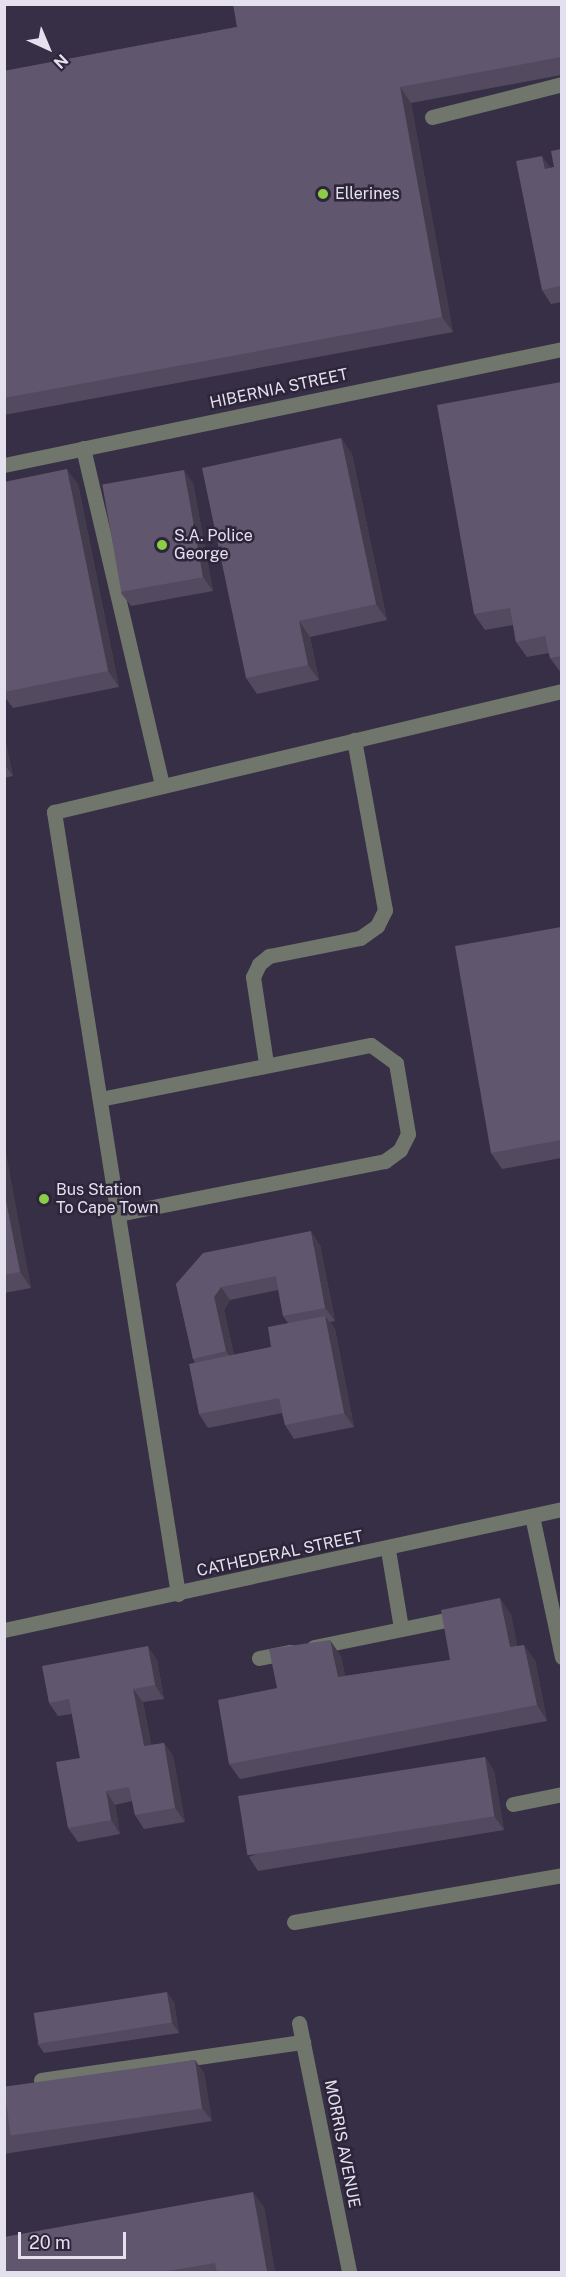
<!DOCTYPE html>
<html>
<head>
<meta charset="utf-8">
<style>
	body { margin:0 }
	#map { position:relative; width:566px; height:2277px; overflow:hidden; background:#372f45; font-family:"Public Sans",sans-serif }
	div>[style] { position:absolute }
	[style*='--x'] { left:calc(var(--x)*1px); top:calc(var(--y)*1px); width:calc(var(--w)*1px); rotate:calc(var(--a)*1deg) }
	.minor>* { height:15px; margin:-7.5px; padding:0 7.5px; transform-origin:7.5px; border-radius:7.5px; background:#70766b }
	.wall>* { inset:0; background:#534a5f }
	.shaded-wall>* { inset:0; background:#433c4d }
	.building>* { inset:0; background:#60566e; transform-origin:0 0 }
	.dots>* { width:16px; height:16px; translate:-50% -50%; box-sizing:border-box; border:3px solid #2d253a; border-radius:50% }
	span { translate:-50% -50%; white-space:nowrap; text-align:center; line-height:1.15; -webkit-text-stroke:5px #2d253a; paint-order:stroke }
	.poi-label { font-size:16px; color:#e5e0ee }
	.left { translate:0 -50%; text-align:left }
	.street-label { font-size:16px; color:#e5e0ee }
	.frame { position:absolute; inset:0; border:6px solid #e5e0ee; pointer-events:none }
	.north { position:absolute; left:18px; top:18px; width:60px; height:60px; -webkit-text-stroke:4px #2d253a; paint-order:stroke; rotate:136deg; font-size:16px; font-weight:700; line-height:24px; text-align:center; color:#e5e0ee }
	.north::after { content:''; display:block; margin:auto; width:21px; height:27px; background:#e5e0ee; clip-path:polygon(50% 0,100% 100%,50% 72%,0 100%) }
	.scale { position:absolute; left:18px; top:2232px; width:108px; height:27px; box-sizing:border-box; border:3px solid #e5e0ee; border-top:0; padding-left:8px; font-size:18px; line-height:21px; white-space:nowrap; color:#e5e0ee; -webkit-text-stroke:4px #2d253a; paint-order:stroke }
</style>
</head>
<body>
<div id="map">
	<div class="minor">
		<i style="--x:432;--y:117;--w:134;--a:-14.2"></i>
		<i style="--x:83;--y:448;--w:347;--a:76.8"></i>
		<i style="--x:4;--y:465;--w:570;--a:-11.74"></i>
		<i style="--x:266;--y:1063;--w:87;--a:-98.6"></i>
		<i style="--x:253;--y:977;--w:14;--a:-65"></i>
		<i style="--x:259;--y:964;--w:13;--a:-39"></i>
		<i style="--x:269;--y:956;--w:93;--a:-11.2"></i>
		<i style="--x:360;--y:938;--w:21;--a:-35"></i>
		<i style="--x:377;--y:926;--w:18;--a:-63"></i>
		<i style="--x:385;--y:910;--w:173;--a:-100.3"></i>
		<i style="--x:100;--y:1099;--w:276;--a:-11.3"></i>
		<i style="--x:371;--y:1045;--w:31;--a:36"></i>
		<i style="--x:396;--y:1063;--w:72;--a:80.4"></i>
		<i style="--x:408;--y:1134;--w:18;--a:117"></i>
		<i style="--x:400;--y:1150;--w:19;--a:144"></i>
		<i style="--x:385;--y:1161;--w:272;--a:168.8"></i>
		<i style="--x:532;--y:1516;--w:144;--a:78"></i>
		<i style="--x:388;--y:1550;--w:79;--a:80.5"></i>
		<i style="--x:178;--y:1594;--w:792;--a:-99.01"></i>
		<i style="--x:54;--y:812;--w:522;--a:-13.4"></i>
		<i style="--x:4;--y:1630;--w:571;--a:-12.23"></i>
		<i style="--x:314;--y:1647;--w:144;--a:-11.6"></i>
		<i style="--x:259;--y:1658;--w:32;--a:-11"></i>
		<i style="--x:513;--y:1804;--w:50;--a:-11.5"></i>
		<i style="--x:294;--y:1922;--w:272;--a:-9.9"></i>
		<i style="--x:299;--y:2023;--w:254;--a:78.6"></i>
		<i style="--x:41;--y:2080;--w:265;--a:-8.3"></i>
	</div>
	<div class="wall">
		<i style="clip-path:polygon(561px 4px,561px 75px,411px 103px,453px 332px,4px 415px,4px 71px,237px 27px)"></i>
		<i style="clip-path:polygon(561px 149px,561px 302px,551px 304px,542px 290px,551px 168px,554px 167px)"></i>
		<i style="clip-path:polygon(561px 382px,561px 673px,550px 658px,549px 653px,527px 657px,516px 642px,513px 625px,485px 630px,474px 614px)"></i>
		<i style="clip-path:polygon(341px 438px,352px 454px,387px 620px,310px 637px,319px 680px,257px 694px,246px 678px)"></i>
		<i style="clip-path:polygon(4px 482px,78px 484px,119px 687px,13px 708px,4px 696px)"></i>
		<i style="clip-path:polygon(193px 483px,213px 591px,131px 606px,121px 593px)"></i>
		<i style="clip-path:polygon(4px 735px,13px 776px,4px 778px)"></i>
		<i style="clip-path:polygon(561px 927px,561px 1158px,502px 1169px,491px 1153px)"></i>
		<i style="clip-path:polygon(4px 1147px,31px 1288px,4px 1293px)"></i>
		<i style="clip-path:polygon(evenodd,320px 1245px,335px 1321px,330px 1322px,335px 1329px,354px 1427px,294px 1439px,285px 1425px,282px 1413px,208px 1428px,199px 1414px,195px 1363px,193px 1359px,176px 1284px,320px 1245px,278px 1290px,283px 1316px,288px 1323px,271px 1347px,234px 1355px,224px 1310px,230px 1300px,278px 1290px)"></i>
		<i style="clip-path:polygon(511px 1614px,517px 1646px,535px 1660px,547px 1721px,240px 1779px,229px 1764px,277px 1688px,341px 1656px,345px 1676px,450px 1660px)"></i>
		<i style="clip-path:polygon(157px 1660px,164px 1699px,143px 1702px,151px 1745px,164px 1743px,173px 1756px,185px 1822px,144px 1829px,135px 1815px,132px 1801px,115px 1805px,120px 1834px,78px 1842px,68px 1828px,80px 1758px,72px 1714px,58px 1716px,49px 1703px)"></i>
		<i style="clip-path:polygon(485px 1757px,494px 1771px,504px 1830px,258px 1871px,249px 1857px)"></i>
		<i style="clip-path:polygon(174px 2002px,179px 2033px,44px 2053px,37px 2043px)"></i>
		<i style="clip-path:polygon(195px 2060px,204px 2073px,212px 2121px,4px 2154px,4px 2090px)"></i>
		<i style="clip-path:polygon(264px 2207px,275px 2272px,4px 2272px)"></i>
	</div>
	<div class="shaded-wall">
		<i style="clip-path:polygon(400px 87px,411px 103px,453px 332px,442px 317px)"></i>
		<i style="clip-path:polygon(542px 156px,552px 169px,545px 169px)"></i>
		<i style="clip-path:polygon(341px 438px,352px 454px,387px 620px,376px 604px)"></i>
		<i style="clip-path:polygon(67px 469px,78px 484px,119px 687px,108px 671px)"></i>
		<i style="clip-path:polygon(184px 470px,193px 483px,213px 591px,203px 577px)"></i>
		<i style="clip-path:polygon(299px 621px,310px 637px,319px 680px,308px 665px)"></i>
		<i style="clip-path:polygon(4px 735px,13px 776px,4px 764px)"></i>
		<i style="clip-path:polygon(5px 1147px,31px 1288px,20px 1272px,4px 1191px)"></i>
		<i style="clip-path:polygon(311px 1231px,320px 1245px,335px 1321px,325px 1308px)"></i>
		<i style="clip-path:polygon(221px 1287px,230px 1300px,224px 1310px,236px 1365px,226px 1351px,214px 1297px)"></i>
		<i style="clip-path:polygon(325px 1316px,335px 1329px,354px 1427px,344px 1413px)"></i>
		<i style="clip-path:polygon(500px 1598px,511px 1614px,521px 1662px,510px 1647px)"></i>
		<i style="clip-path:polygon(330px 1640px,341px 1656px,349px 1692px,338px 1677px)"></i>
		<i style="clip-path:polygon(524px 1645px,535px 1660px,547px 1721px,537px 1705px)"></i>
		<i style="clip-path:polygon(148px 1646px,157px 1660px,164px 1699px,155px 1685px)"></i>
		<i style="clip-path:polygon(133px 1689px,143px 1702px,153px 1760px,144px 1746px)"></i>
		<i style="clip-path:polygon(164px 1743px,173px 1756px,185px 1822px,175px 1808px)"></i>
		<i style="clip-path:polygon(485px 1757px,494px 1771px,504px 1830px,494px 1816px)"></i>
		<i style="clip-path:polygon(106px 1791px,115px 1805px,120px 1834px,111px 1820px)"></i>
		<i style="clip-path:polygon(167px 1992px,174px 2002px,179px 2033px,172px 2023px)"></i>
		<i style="clip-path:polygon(195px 2060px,204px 2073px,212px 2121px,202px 2108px)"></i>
		<i style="clip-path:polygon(253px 2192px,264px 2207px,275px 2272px,267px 2272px)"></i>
	</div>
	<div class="building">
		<i style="clip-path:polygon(233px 4px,561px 4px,561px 57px,400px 87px,442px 317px,4px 398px,4px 71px,237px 27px)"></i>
		<i style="clip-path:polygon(561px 149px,561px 286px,542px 290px,516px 161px,542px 156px,545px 169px,554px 167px,551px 151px)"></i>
		<i style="clip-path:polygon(561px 382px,561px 656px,550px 658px,545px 636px,516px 642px,510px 608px,474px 614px,437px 405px)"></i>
		<i style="clip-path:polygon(341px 438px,376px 604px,299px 621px,308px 665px,246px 678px,202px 468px)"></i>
		<i style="clip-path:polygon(67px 469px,108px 671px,4px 692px,4px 482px)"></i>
		<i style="left:184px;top:470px;width:109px;height:83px;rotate:80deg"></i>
		<i style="clip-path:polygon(561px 927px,561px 1140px,491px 1153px,455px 946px)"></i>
		<i style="clip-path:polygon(4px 1191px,20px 1272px,4px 1275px)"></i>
		<i style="clip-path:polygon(311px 1231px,325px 1308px,283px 1316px,276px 1276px,221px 1287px,214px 1297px,226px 1351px,193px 1359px,176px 1284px,203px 1253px)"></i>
		<i style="clip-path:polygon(325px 1316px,344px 1413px,285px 1425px,279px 1398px,199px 1414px,189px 1364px,271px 1347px,268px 1327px)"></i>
		<i style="clip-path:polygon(500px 1598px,510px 1647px,524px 1645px,537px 1705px,229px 1764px,218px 1700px,277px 1688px,269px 1649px,330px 1640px,338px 1677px,450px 1660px,441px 1610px)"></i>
		<i style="clip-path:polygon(148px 1646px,155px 1685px,133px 1689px,144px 1746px,164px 1743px,175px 1808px,135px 1815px,129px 1787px,106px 1791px,111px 1820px,68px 1828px,56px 1762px,80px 1758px,69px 1699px,49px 1703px,42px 1666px)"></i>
		<i style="left:485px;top:1757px;width:60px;height:250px;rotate:81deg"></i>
		<i style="left:167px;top:1992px;width:31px;height:135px;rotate:81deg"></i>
		<i style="left:195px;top:2060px;width:49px;height:193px;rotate:82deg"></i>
		<i style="clip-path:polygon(253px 2192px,267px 2272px,217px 2272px,215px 2263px,162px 2272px,4px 2272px,4px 2237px)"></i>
	</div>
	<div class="dots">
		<i style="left:323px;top:194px;background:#8bce46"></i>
		<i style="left:162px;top:545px;background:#8bce46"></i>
		<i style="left:44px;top:1199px;background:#8bce46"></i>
	</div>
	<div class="poi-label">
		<span class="left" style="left:335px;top:194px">Ellerines</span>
		<span class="left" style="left:174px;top:545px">S.A. Police<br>George</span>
		<span class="left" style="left:56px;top:1199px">Bus Station<br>To Cape Town</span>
	</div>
	<div class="street-label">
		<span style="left:279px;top:389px;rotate:-12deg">HIBERNIA STREET</span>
		<span style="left:280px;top:1554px;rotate:-12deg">CATHEDERAL STREET</span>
		<span style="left:342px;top:2144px;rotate:79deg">MORRIS AVENUE</span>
	</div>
	<div class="frame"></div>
	<div class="north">N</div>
	<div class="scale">20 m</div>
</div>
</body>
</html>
